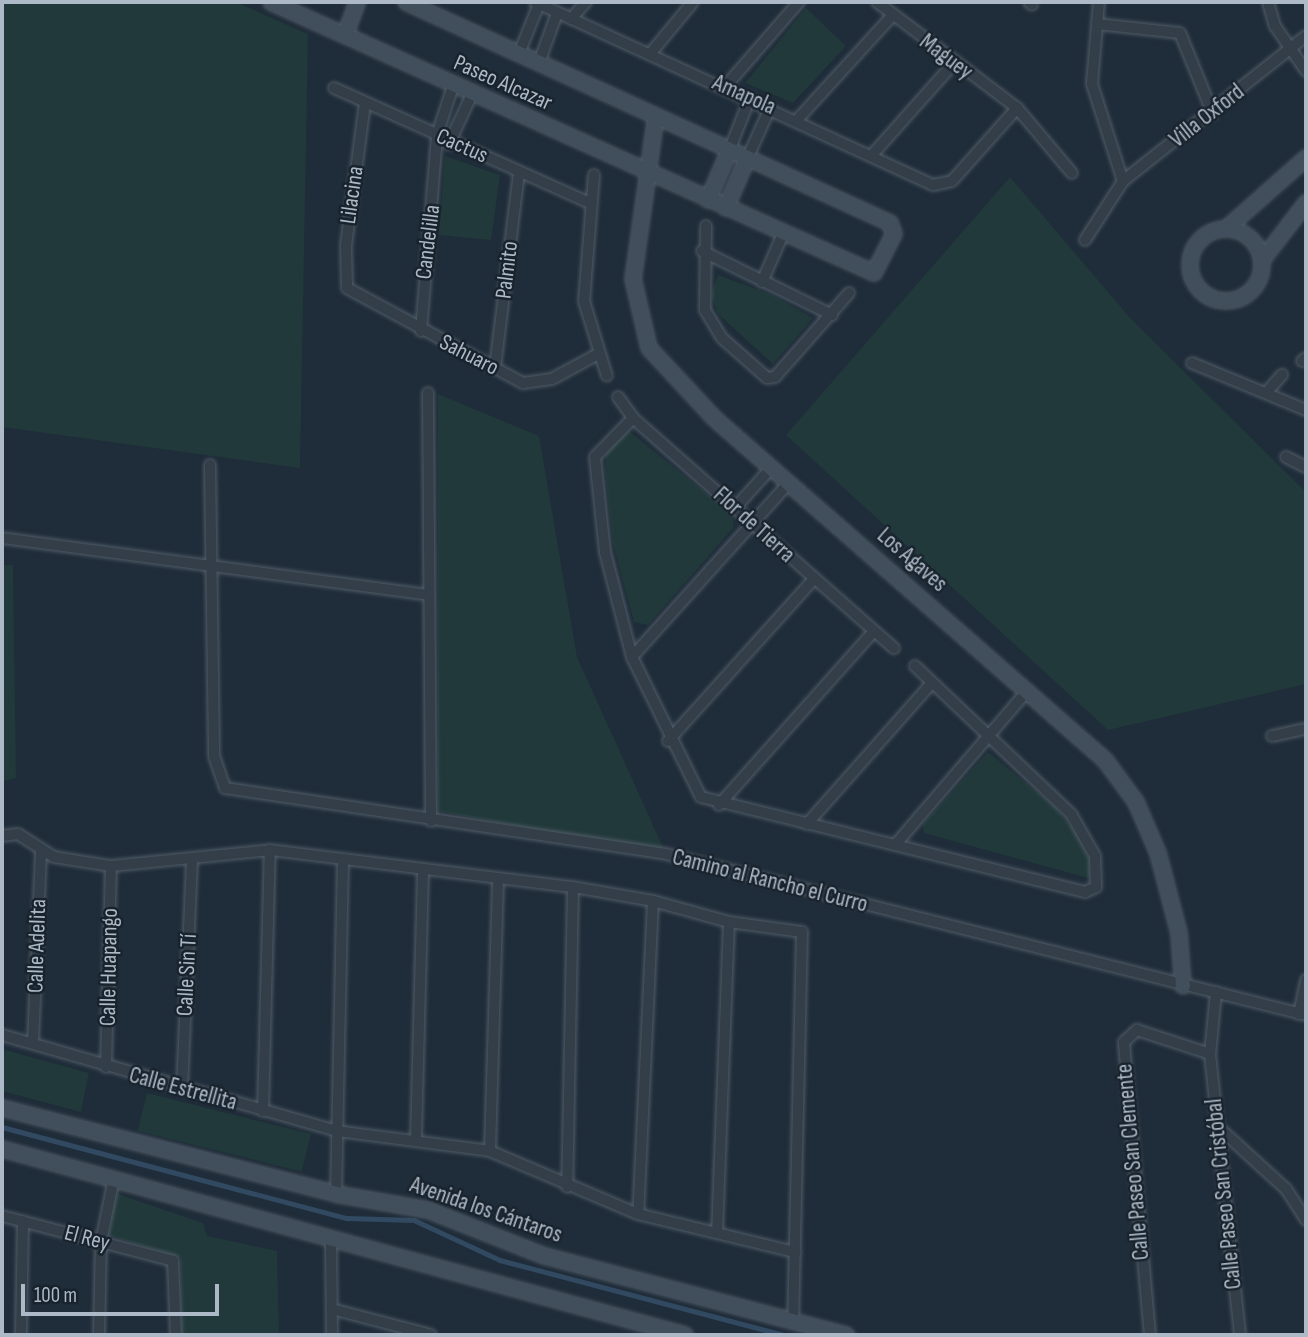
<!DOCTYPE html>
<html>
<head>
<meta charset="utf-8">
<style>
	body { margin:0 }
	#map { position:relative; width:1308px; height:1337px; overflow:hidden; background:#1f2c39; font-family:"Sofia Sans Condensed",sans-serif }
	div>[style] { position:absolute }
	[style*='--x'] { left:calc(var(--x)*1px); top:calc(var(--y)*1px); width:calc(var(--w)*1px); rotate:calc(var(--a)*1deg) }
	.green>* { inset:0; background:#21393a; transform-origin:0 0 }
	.stream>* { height:4.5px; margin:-2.25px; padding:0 2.25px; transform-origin:2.25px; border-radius:2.25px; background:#324a61 }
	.roads { filter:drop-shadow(0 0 2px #505c67) drop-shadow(0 0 2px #505c67) }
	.street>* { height:10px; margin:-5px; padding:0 5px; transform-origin:5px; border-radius:5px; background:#333e49 }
	.secondary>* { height:14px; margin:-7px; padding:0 7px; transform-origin:7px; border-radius:7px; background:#414e5c }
	.secondary>.ring { margin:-7px; padding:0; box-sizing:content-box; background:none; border:14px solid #414e5c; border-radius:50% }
	span { translate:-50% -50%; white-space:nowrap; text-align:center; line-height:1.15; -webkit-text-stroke:5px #19232d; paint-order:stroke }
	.street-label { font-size:23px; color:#adb9c6 }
	.frame { position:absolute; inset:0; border:4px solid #adb9c6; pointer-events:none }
	.scale { position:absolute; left:21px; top:1284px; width:198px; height:32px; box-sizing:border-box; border:4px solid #adb9c6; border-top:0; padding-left:9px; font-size:21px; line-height:24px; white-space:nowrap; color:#adb9c6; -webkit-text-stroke:5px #19232d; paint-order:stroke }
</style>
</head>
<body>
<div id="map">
	<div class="green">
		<i style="clip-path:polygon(2px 2px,236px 2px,308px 34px,300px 468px,2px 427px)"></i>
		<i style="clip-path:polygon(806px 8px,846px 46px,793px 103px,745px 83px)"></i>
		<i style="clip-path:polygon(445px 156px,500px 175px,491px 240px,439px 235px)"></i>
		<i style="clip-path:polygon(1010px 177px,1131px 319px,1306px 492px,1306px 684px,1108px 730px,786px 435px)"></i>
		<i style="clip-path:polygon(718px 275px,772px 295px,813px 318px,773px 364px,718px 314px,711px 294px)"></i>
		<i style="clip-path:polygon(438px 394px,539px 436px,577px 657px,666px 854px,438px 811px)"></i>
		<i style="clip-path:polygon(629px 431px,732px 514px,734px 527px,648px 625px,634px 622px,613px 544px,605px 468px,607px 446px)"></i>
		<i style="clip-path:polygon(2px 565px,13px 565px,16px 778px,2px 782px)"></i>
		<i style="clip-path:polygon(988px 752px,1054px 806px,1079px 837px,1094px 871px,1088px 878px,924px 833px,923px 824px)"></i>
		<i style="clip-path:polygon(2px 1049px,89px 1073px,81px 1112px,2px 1091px)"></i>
		<i style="left:147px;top:1093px;width:169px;height:39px;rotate:14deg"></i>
		<i style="clip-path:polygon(115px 1193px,203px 1223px,207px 1236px,277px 1251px,279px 1335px,180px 1335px,181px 1258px,108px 1235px)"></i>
	</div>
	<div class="stream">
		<i style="--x:2;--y:1127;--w:357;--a:14.8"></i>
		<i style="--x:347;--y:1218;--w:67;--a:1.7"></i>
		<i style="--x:414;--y:1220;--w:95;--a:24.9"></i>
		<i style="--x:500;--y:1260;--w:294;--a:14.8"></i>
	</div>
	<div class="roads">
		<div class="street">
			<i style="--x:535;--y:2;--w:438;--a:24.7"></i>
			<i style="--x:933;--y:185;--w:19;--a:-12"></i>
			<i style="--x:952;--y:181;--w:98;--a:-48.3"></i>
			<i style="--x:877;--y:2;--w:176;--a:37.1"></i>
			<i style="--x:1017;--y:108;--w:85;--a:49.8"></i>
			<i style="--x:1029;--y:2;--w:4;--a:45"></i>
			<i style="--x:1099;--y:2;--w:82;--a:94.9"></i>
			<i style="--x:1092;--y:84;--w:102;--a:72.3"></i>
			<i style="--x:1268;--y:2;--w:25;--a:74"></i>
			<i style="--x:1275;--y:26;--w:55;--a:55.4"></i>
			<i style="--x:571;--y:19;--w:23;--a:-49"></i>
			<i style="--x:1097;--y:24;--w:83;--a:6.2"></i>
			<i style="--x:1180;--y:33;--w:87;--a:67.8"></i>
			<i style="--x:520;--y:51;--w:51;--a:-68"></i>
			<i style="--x:650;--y:54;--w:67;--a:-50.4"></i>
			<i style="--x:540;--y:60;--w:50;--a:-70.1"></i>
			<i style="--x:725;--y:87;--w:113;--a:-49"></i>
			<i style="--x:334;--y:88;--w:281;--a:24.2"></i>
			<i style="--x:365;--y:103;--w:144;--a:97.6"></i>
			<i style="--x:346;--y:246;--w:42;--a:88.6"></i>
			<i style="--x:347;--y:288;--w:200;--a:28.4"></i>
			<i style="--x:523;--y:383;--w:29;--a:-8"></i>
			<i style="--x:552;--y:379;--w:50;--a:-28.6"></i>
			<i style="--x:797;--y:120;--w:142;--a:-47.6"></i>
			<i style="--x:449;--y:144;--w:55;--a:-65.3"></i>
			<i style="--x:729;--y:151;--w:57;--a:-68.4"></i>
			<i style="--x:872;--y:155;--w:122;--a:-48.3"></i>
			<i style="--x:747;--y:159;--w:56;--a:-65.7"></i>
			<i style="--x:594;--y:175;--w:126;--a:94.5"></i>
			<i style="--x:584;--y:301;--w:78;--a:73"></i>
			<i style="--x:706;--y:226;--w:84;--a:90.7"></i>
			<i style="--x:705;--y:310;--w:33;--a:59"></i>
			<i style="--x:722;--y:338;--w:60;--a:41.6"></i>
			<i style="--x:767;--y:378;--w:8;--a:-7"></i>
			<i style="--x:775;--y:377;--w:112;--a:-48.6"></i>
			<i style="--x:1085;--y:240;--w:70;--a:-57.2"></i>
			<i style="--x:1123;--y:181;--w:233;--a:-38.4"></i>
			<i style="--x:702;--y:251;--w:145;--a:26.2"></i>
			<i style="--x:762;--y:282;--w:52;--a:-66.4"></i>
			<i style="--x:421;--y:331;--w:197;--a:-85.3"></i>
			<i style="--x:437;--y:135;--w:52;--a:-71.9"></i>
			<i style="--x:1302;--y:361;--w:5;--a:-37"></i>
			<i style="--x:1192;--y:363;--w:123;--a:22.4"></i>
			<i style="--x:495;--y:368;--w:197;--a:-83"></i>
			<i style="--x:1267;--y:392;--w:23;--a:-49"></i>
			<i style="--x:428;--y:393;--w:428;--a:89.6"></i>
			<i style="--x:618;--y:397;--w:26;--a:54"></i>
			<i style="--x:633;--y:418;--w:348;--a:41.4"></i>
			<i style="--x:633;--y:418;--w:54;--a:134.3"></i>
			<i style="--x:595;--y:457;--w:96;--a:84"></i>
			<i style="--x:605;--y:552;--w:108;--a:75.6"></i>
			<i style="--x:632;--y:657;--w:156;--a:63.8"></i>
			<i style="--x:701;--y:797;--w:396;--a:13.9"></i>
			<i style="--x:1085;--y:892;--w:12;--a:-24"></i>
			<i style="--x:1096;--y:887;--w:31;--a:-92"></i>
			<i style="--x:1095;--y:856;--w:48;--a:-119.7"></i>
			<i style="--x:1071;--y:814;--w:215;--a:-136.5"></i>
			<i style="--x:1286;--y:457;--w:22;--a:27"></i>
			<i style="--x:210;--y:465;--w:291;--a:89.2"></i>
			<i style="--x:214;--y:756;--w:34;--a:71"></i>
			<i style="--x:225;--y:788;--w:446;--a:8.5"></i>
			<i style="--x:666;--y:854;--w:660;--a:14.12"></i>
			<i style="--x:735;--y:508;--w:54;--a:-48"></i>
			<i style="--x:2;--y:538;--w:429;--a:7.6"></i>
			<i style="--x:632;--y:657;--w:233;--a:-48"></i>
			<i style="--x:1272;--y:736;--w:35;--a:-12"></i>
			<i style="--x:668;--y:741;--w:218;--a:-48"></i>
			<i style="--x:719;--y:805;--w:232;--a:-48.3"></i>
			<i style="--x:807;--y:824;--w:187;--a:-48.5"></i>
			<i style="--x:2;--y:836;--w:16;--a:-7"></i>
			<i style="--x:18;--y:834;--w:43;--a:32.6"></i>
			<i style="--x:54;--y:857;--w:58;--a:9"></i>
			<i style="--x:111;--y:866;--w:160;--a:-5.7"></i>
			<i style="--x:270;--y:850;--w:305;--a:7"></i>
			<i style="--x:573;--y:887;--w:300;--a:91.1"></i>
			<i style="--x:896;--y:844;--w:203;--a:-49.4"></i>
			<i style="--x:573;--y:887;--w:81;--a:9.9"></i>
			<i style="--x:653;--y:901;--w:313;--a:92.7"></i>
			<i style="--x:653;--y:901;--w:79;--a:15.4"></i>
			<i style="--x:729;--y:922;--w:311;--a:92.2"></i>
			<i style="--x:729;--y:922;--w:74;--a:7.8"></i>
			<i style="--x:802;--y:932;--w:389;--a:91.3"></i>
			<i style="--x:1216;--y:992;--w:62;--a:95.5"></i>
			<i style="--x:1210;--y:1054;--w:283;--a:83.9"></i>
			<i style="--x:1299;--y:1014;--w:35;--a:-78"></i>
			<i style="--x:2;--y:1035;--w:348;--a:16"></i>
			<i style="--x:337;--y:1131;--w:154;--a:7.4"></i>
			<i style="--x:490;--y:1151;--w:161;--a:23.1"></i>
			<i style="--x:638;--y:1214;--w:162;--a:13.6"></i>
			<i style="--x:33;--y:1043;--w:193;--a:-87.6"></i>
			<i style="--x:106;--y:1067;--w:201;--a:-88.6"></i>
			<i style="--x:182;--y:1089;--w:227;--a:-87.5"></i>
			<i style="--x:263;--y:1111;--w:261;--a:-88.5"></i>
			<i style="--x:1218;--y:1127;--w:92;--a:42.4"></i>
			<i style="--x:1286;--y:1189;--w:37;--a:57"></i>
			<i style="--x:416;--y:1139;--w:269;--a:-88.5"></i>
			<i style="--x:490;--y:1151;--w:273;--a:-88.3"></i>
			<i style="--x:336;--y:1194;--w:335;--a:-88.8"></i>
			<i style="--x:2;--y:1216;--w:177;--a:14.7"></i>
			<i style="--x:173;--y:1261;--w:74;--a:87.7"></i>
			<i style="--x:331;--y:1240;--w:95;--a:89.4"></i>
			<i style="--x:332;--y:1309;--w:102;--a:14.7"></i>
			<i style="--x:21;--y:1335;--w:114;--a:-89"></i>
			<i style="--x:99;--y:1335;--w:93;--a:-88.8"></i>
			<i style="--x:101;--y:1242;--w:65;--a:-78.5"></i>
			<i style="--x:1150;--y:1335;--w:294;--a:-95.1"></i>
			<i style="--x:1124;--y:1042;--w:18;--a:-43"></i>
			<i style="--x:1137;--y:1030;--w:77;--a:18.2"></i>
		</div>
		<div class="secondary">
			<i style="--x:271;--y:2;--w:661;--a:24.2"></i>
			<i style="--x:874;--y:273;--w:44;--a:-62.9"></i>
			<i style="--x:894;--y:234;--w:12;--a:-110"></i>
			<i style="--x:890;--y:223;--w:532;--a:-155.46"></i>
			<i style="--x:346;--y:33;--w:33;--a:-70"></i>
			<i style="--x:656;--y:116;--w:165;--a:98"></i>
			<i style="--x:633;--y:279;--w:71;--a:76.9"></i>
			<i style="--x:649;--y:348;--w:96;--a:47.1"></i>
			<i style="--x:714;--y:418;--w:519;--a:41.18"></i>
			<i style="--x:1105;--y:760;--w:52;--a:53.6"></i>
			<i style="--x:1136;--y:802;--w:56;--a:66.7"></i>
			<i style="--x:1158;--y:853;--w:83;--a:75.3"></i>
			<i style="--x:1179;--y:933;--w:53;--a:85.7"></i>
			<i style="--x:708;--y:200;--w:53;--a:-66.8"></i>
			<i style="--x:726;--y:208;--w:53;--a:-66.8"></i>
			<i style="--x:1227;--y:228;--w:106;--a:-41.5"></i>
			<i class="ring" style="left:1190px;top:229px;width:58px;height:58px"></i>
			<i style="--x:1263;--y:259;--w:71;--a:-52.5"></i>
			<i style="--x:2;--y:1108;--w:345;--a:14.4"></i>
			<i style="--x:336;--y:1194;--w:93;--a:9.9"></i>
			<i style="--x:428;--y:1210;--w:126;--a:21.5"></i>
			<i style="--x:545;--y:1256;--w:312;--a:14.7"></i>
			<i style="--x:2;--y:1149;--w:708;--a:15.23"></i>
		</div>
	</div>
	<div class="street-label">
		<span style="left:946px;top:57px;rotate:37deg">Maguey</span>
		<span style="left:503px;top:83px;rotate:24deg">Paseo Alcazar</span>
		<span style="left:744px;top:95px;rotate:24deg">Amapola</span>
		<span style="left:1207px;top:116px;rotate:-38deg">Villa Oxford</span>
		<span style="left:462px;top:146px;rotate:24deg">Cactus</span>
		<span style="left:352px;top:195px;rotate:-82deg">Lilacina</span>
		<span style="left:428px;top:242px;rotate:-83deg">Candelilla</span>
		<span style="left:507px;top:270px;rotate:-83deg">Palmito</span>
		<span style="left:469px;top:355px;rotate:27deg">Sahuaro</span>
		<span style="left:754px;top:525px;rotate:42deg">Flor de Tierra</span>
		<span style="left:912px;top:560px;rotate:41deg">Los Agaves</span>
		<span style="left:770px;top:881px;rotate:14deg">Camino al Rancho el Curro</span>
		<span style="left:37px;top:946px;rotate:-88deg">Calle Adelita</span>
		<span style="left:109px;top:967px;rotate:-89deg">Calle Huapango</span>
		<span style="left:187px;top:975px;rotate:-87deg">Calle Sin Tí</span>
		<span style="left:183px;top:1089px;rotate:15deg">Calle Estrellita</span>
		<span style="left:1133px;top:1162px;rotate:-95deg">Calle Paseo San Clemente</span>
		<span style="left:1224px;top:1194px;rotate:-96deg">Calle Paseo San Cristóbal</span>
		<span style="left:486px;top:1210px;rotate:19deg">Avenida los Cántaros</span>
		<span style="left:87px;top:1238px;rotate:15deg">El Rey</span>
	</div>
	<div class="frame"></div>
	<div class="scale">100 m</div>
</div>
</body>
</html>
